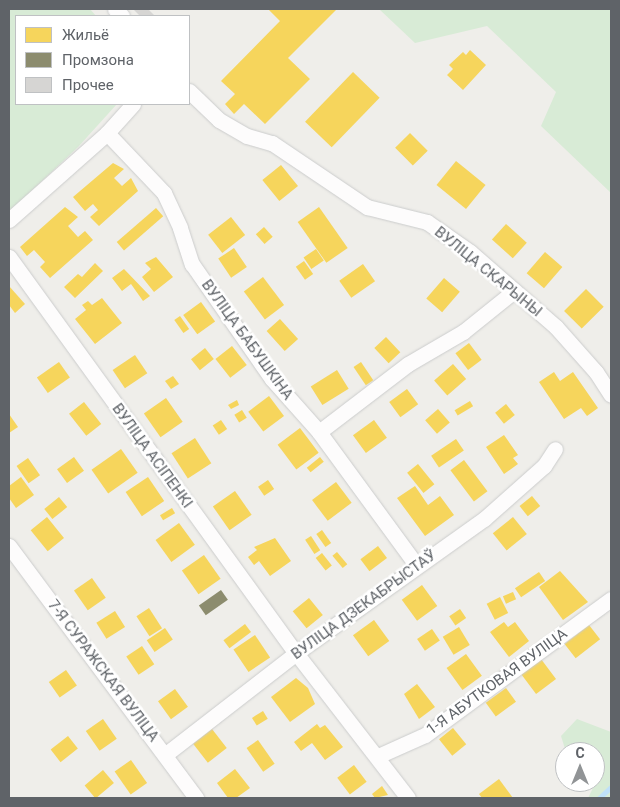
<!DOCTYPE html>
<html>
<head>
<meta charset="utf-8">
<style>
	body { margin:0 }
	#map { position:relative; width:620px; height:807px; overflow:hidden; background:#efeeea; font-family:Roboto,sans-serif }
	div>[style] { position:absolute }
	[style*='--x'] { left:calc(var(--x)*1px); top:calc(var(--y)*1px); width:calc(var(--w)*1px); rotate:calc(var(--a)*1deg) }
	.green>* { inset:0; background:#d8ebd6 }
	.homes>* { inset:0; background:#f6d55c; transform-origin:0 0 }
	.industry>* { inset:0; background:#8c8c6e; transform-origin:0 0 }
	.stream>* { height:5px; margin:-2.5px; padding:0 2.5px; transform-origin:2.5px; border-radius:2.5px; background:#bfe0f9 }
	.building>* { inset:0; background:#d6d5d3 }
	.roads { filter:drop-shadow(0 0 1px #cbcccc) drop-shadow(0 0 1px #cbcccc) }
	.minor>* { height:15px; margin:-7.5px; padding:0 7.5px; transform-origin:7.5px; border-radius:7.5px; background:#fdfcfc }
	span { translate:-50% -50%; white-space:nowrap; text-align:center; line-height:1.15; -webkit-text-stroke:5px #fff; paint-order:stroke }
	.street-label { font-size:15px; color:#5f6368 }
	.frame { position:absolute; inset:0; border:10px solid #5f6368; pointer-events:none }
	.legend { position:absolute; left:15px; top:15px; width:175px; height:90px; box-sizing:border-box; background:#fff; border:1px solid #bfc1c3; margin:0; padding:6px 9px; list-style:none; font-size:15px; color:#5f6368 }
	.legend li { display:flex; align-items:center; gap:10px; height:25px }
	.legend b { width:25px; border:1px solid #bfc1c3 }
	.north { position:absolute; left:555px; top:742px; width:50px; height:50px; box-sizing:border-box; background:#fff; border:1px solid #bfc1c3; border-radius:50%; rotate:0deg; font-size:14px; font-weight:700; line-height:20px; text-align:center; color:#5f6368 }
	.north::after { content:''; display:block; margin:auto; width:18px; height:22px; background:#919496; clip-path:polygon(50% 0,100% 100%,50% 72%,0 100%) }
</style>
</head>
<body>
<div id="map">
	<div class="green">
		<i style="clip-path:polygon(9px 9px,90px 9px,96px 16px,16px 16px,16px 104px,117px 104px,78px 147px,9px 212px)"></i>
		<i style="clip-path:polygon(379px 9px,611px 9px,611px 193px,541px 126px,556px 92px,487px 26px,415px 43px)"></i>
		<i style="clip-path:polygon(577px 719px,611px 732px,611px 798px,588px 798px,595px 784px,595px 752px,566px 752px,561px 736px)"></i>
	</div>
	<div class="homes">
		<i style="clip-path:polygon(268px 9px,337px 9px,288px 58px,310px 79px,265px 124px,244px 104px,234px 114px,225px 104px,235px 94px,221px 81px,280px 21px)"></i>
		<i style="clip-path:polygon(470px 50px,486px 65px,463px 90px,447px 75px,453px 69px,449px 65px,463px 52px,466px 55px)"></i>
		<i style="left:353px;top:72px;width:37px;height:69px;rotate:44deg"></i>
		<i style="left:410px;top:133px;width:25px;height:21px;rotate:45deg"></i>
		<i style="left:456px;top:161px;width:38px;height:31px;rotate:39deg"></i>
		<i style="clip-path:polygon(113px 163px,124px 169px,114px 178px,122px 186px,131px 178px,138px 191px,99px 226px,90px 217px,98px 210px,93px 204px,85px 211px,73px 197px)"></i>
		<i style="left:281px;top:165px;width:27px;height:24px;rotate:51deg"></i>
		<i style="clip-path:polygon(65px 207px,78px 217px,68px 226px,78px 237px,85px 231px,93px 240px,50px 278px,40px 267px,45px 262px,34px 250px,27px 256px,20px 247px)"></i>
		<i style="left:319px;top:207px;width:50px;height:26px;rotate:55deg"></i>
		<i style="left:156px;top:208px;width:11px;height:52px;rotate:49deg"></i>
		<i style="left:231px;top:217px;width:23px;height:29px;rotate:52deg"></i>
		<i style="left:506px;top:224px;width:28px;height:21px;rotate:42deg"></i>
		<i style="left:264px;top:227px;width:13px;height:11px;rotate:48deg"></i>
		<i style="left:234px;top:248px;width:23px;height:19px;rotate:56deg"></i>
		<i style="left:316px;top:249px;width:14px;height:15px;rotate:56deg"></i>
		<i style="left:545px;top:252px;width:23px;height:28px;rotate:41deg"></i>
		<i style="clip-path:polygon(156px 257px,173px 277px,154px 292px,142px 277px,151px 269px,145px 263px)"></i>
		<i style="left:304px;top:261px;width:16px;height:10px;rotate:55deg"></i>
		<i style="clip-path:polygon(95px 263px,103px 271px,75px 298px,64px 287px,78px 274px,82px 277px)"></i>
		<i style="left:363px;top:264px;width:21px;height:29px;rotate:55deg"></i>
		<i style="clip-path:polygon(124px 269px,150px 296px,143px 301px,131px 284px,122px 291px,112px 278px)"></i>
		<i style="left:263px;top:277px;width:35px;height:24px;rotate:53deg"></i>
		<i style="left:444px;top:278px;width:21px;height:27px;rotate:41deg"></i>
		<i style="clip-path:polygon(9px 286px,25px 304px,15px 313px,9px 305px)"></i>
		<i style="left:586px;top:289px;width:25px;height:31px;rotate:45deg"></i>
		<i style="clip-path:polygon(102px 298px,122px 323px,95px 344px,75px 319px,86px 310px,82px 305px,88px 301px,92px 305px)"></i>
		<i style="left:201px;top:302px;width:24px;height:22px;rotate:54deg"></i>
		<i style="left:180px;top:316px;width:16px;height:7px;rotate:55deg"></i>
		<i style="left:280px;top:319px;width:27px;height:18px;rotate:48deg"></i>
		<i style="left:386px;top:337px;width:21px;height:16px;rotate:47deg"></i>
		<i style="left:469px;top:343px;width:21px;height:17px;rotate:53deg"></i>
		<i style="left:232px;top:346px;width:24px;height:21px;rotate:52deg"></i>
		<i style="left:205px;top:348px;width:14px;height:18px;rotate:51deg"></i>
		<i style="left:135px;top:355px;width:22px;height:27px;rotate:56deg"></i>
		<i style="left:59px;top:362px;width:19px;height:27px;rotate:55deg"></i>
		<i style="left:361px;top:362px;width:22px;height:9px;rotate:56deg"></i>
		<i style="left:453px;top:364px;width:20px;height:25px;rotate:49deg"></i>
		<i style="left:337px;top:370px;width:22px;height:31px;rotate:58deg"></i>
		<i style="clip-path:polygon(554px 372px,560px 381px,573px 372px,598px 408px,587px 416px,581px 408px,564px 419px,539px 382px)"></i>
		<i style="clip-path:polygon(173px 376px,179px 384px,171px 389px,165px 381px)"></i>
		<i style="left:407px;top:389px;width:19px;height:22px;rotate:54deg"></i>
		<i style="left:269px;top:396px;width:25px;height:26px;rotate:53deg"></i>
		<i style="left:166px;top:398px;width:29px;height:27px;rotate:55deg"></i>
		<i style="clip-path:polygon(237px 400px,239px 405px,231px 409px,228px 405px)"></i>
		<i style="left:470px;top:401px;width:6px;height:18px;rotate:59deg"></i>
		<i style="left:84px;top:402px;width:28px;height:19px;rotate:52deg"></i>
		<i style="left:506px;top:404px;width:14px;height:14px;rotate:51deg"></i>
		<i style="left:438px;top:409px;width:18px;height:17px;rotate:49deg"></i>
		<i style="left:242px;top:410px;width:9px;height:9px;rotate:58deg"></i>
		<i style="clip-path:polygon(9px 414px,18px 427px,9px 433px)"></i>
		<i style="left:221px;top:420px;width:11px;height:10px;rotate:56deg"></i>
		<i style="left:374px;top:420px;width:22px;height:26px;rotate:54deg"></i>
		<i style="left:300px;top:428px;width:31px;height:28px;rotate:53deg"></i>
		<i style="clip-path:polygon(504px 435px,518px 455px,513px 458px,518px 464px,504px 474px,486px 447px)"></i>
		<i style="left:195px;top:438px;width:30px;height:28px;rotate:57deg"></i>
		<i style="left:456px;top:439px;width:14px;height:30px;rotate:56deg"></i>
		<i style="left:121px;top:449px;width:29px;height:36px;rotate:55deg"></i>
		<i style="left:74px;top:457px;width:17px;height:21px;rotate:54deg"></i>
		<i style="left:320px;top:457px;width:6px;height:17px;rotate:51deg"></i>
		<i style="left:28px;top:458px;width:21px;height:14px;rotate:55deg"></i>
		<i style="left:464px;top:460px;width:39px;height:17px;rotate:53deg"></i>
		<i style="left:418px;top:464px;width:26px;height:14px;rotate:51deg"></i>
		<i style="clip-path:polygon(21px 477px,34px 495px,16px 508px,9px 498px,9px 486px)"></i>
		<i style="left:148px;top:477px;width:29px;height:27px;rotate:56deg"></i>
		<i style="left:268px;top:480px;width:11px;height:12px;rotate:56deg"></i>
		<i style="left:336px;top:482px;width:26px;height:30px;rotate:53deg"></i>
		<i style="clip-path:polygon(415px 486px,428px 505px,440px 496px,454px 515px,425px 536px,397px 498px)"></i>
		<i style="left:235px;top:491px;width:29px;height:27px;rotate:55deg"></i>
		<i style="left:532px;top:496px;width:13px;height:16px;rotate:51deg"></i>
		<i style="left:59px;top:497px;width:13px;height:19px;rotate:51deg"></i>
		<i style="left:172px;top:508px;width:6px;height:14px;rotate:59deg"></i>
		<i style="left:47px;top:517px;width:27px;height:21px;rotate:51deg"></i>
		<i style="left:513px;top:517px;width:22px;height:26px;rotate:51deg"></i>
		<i style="left:179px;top:523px;width:27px;height:29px;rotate:54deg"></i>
		<i style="left:322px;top:530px;width:16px;height:7px;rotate:55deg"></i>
		<i style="left:311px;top:536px;width:17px;height:7px;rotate:57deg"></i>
		<i style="clip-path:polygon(275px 538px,291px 561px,270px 576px,259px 561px,254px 565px,248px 557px,257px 550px,254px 547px)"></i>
		<i style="left:378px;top:546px;width:15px;height:22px;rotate:53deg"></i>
		<i style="left:337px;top:552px;width:16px;height:6px;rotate:50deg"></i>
		<i style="left:322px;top:553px;width:16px;height:8px;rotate:52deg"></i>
		<i style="left:204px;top:555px;width:29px;height:27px;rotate:55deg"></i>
		<i style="clip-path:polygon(560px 571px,588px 602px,563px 620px,539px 587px)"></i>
		<i style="left:539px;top:572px;width:11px;height:29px;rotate:56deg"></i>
		<i style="left:92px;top:578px;width:24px;height:22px;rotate:55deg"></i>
		<i style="left:422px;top:585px;width:26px;height:25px;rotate:54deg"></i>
		<i style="left:513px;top:592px;width:8px;height:11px;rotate:67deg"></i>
		<i style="left:500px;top:597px;width:18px;height:15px;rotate:63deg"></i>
		<i style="left:309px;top:598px;width:22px;height:21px;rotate:51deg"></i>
		<i style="left:149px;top:608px;width:24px;height:15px;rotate:57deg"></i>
		<i style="left:460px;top:609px;width:11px;height:13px;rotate:56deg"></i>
		<i style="left:115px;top:611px;width:19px;height:22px;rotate:58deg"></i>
		<i style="left:374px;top:620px;width:26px;height:26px;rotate:54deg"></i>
		<i style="clip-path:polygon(504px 622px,508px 627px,515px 622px,529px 641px,509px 657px,490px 632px)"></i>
		<i style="left:245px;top:624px;width:10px;height:27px;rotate:53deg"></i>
		<i style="left:589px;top:625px;width:18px;height:31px;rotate:52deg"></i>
		<i style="left:459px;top:627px;width:21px;height:19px;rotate:59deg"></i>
		<i style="left:165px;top:628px;width:14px;height:22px;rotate:56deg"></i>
		<i style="left:432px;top:629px;width:14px;height:18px;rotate:56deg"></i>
		<i style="left:255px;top:635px;width:27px;height:26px;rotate:56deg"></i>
		<i style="left:142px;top:646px;width:22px;height:19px;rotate:56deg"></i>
		<i style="left:466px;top:654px;width:27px;height:24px;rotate:54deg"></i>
		<i style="left:541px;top:659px;width:25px;height:25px;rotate:53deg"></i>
		<i style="left:66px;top:670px;width:19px;height:21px;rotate:55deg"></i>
		<i style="clip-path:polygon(296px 678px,308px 688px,315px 704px,290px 722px,271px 697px)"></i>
		<i style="clip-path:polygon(417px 684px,435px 707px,419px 719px,404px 694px)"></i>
		<i style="left:506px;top:688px;width:17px;height:25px;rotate:54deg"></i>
		<i style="left:175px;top:689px;width:22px;height:21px;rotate:54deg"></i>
		<i style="left:263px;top:711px;width:9px;height:13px;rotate:58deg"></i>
		<i style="left:103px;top:719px;width:24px;height:21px;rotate:55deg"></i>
		<i style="clip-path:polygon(317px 724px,320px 728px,325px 725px,343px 747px,325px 760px,312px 743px,301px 751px,294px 742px)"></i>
		<i style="left:453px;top:728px;width:21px;height:18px;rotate:51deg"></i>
		<i style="left:212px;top:729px;width:24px;height:24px;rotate:52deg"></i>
		<i style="left:68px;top:736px;width:16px;height:22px;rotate:52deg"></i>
		<i style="left:258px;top:740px;width:29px;height:14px;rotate:55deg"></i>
		<i style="left:131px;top:760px;width:28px;height:20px;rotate:55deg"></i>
		<i style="left:354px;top:765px;width:21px;height:21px;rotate:53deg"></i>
		<i style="clip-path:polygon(235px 769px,250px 788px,236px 798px,228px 798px,217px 783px)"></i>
		<i style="left:103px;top:770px;width:17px;height:24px;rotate:50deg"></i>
		<i style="clip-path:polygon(499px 779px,513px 798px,482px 798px,479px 794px)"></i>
		<i style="clip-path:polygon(382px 786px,388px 795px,375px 798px,372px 794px)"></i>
	</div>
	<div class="industry">
		<i style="left:221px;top:590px;width:12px;height:27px;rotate:55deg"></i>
	</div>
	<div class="stream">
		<i style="--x:599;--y:798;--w:16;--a:-43"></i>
	</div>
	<div class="building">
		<i style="clip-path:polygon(133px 9px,148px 9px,155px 16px,140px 16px)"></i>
	</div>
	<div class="roads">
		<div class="minor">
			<i style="--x:115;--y:9;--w:10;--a:45"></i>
			<i style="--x:189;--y:91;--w:42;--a:44"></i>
			<i style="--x:219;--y:120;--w:32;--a:30"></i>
			<i style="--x:247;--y:136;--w:26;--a:16"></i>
			<i style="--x:272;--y:143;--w:115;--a:34"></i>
			<i style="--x:367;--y:207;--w:62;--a:14"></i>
			<i style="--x:427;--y:222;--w:52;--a:34.9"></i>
			<i style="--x:470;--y:252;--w:114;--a:41.1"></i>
			<i style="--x:556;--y:327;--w:60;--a:48.4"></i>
			<i style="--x:596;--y:372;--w:27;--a:57"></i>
			<i style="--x:107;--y:133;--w:83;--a:46.5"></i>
			<i style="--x:164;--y:193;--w:38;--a:65"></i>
			<i style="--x:180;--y:228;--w:38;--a:72"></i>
			<i style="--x:192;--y:264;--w:140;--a:55.2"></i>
			<i style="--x:272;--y:379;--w:71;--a:48.4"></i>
			<i style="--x:319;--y:432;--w:166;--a:53.8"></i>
			<i style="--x:9;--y:220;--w:131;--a:-41.6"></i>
			<i style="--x:107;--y:133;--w:39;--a:-48"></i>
			<i style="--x:9;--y:257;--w:489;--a:54.1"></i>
			<i style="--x:296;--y:653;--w:183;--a:52.3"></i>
			<i style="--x:319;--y:432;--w:112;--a:-37.4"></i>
			<i style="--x:408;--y:364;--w:64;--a:-30.2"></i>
			<i style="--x:463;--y:332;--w:65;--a:-38.8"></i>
			<i style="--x:9;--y:546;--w:314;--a:53.4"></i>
			<i style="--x:166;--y:754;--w:165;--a:-37.8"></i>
			<i style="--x:296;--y:653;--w:231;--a:-35.5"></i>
			<i style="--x:484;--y:519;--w:80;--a:-41.5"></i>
			<i style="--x:544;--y:466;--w:20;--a:-57"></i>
			<i style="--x:378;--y:756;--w:51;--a:-24.1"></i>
			<i style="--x:425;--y:735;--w:230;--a:-36.2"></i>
		</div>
	</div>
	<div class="street-label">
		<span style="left:488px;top:272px;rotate:39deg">ВУЛІЦА СКАРЫНЫ</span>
		<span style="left:247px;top:340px;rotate:54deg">ВУЛІЦА БАБУШКІНА</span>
		<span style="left:152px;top:456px;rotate:54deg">ВУЛІЦА АСІПЕНКІ</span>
		<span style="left:364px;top:605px;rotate:-36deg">ВУЛІЦА ДЗЕКАБРЫСТАЎ</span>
		<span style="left:103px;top:671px;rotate:53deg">7-Я СУРАЖСКАЯ ВУЛІЦА</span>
		<span style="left:497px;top:682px;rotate:-36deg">1-Я АБУТКОВАЯ ВУЛІЦА</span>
	</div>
	<div class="frame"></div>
	<ul class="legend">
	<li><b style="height:14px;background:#f6d55c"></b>Жильё</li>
	<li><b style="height:14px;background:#8c8c6e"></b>Промзона</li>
	<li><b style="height:14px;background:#d6d5d3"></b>Прочее</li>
	</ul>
	<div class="north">С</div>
</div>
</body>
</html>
